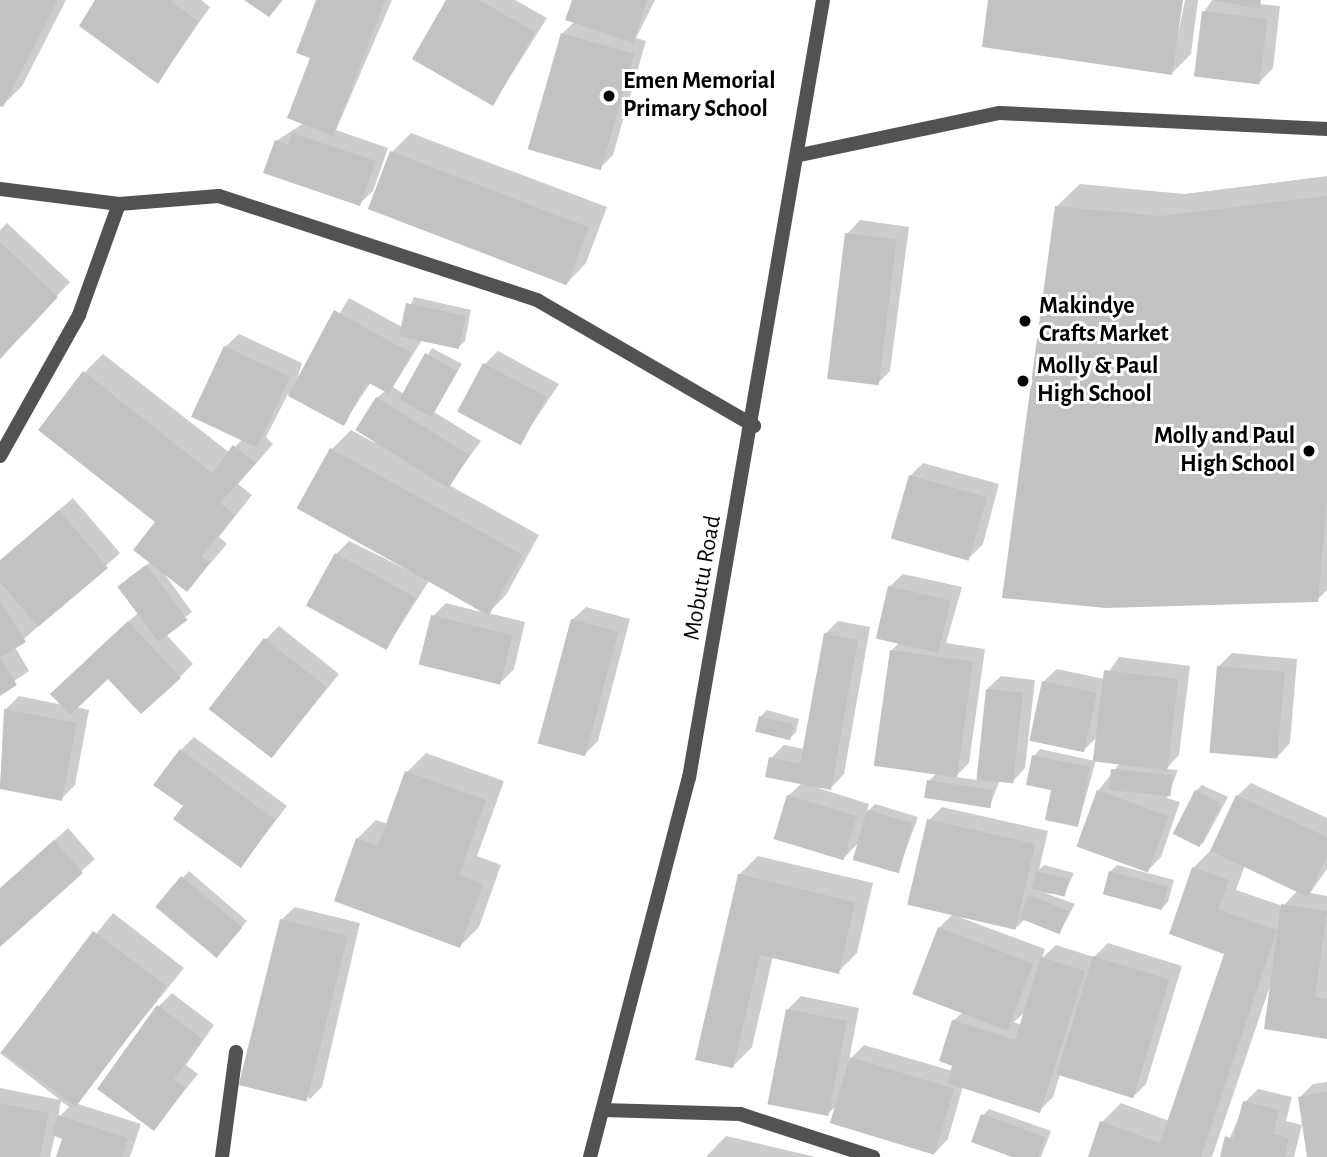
<!DOCTYPE html>
<html>
<head>
<meta charset="utf-8">
<style>
	body { margin:0 }
	#map { position:relative; width:1327px; height:1157px; overflow:hidden; background:#fff; font-family:"Alegreya Sans",sans-serif }
	div>[style] { position:absolute }
	[style*='--x'] { left:calc(var(--x)*1px); top:calc(var(--y)*1px); width:calc(var(--w)*1px); rotate:calc(var(--a)*1deg) }
	.shadow>* { inset:0; background:#0003 }
	.building>* { inset:0; background:#c2c2c2; transform-origin:0 0 }
	.minor>* { height:14px; margin:-7px; padding:0 7px; transform-origin:7px; border-radius:7px; background:#525252 }
	.tertiary>* { height:14px; margin:-7px; padding:0 7px; transform-origin:7px; border-radius:7px; background:#525252 }
	.dots>* { width:19px; height:19px; translate:-50% -50%; box-sizing:border-box; border:4px solid #fff; border-radius:50% }
	span { translate:-50% -50%; white-space:nowrap; text-align:center; line-height:1.15; -webkit-text-stroke:6px #fff; paint-order:stroke }
	.poi-label { font-size:24px; color:#000; font-weight:700 }
	.left { translate:0 -50%; text-align:left }
	.right { translate:-100% -50%; text-align:right }
	.street-label { font-size:24px; color:#000 }
</style>
</head>
<body>
<div id="map">
	<div class="shadow">
		<i style="clip-path:polygon(0 0,66px 0,22px 86px,3px 105px)"></i>
		<i style="clip-path:polygon(97px 0,201px 0,210px 7px,158px 82px)"></i>
		<i style="clip-path:polygon(318px 0,392px 0,336px 130px,388px 148px,373px 191px,359px 204px,276px 141px,304px 123px)"></i>
		<i style="clip-path:polygon(448px 0,515px 0,547px 18px,493px 104px)"></i>
		<i style="clip-path:polygon(573px 0,655px 0,636px 38px,646px 41px,613px 155px,599px 169px,530px 148px,563px 33px,575px 21px)"></i>
		<i style="clip-path:polygon(990px 0,1181px 0,1174px 54px,1185px 0,1198px 0,1191px 54px,1172px 73px)"></i>
		<i style="clip-path:polygon(1212px 0,1280px 6px,1273px 68px,1260px 82px,1204px 12px)"></i>
		<i style="clip-path:polygon(411px 133px,607px 207px,586px 263px,567px 283px,392px 152px)"></i>
		<i style="clip-path:polygon(1327px 176px,1327px 590px,1317px 600px,1056px 207px,1080px 184px,1184px 194px)"></i>
		<i style="clip-path:polygon(860px 220px,909px 227px,890px 371px,877px 384px,847px 234px)"></i>
		<i style="clip-path:polygon(7px 223px,70px 282px,0 357px,0 230px)"></i>
		<i style="clip-path:polygon(414px 297px,471px 310px,465px 341px,458px 348px,422px 340px,393px 387px,404px 394px,432px 348px,462px 364px,434px 412px,481px 441px,449px 485px,539px 535px,506px 595px,488px 613px,525px 622px,514px 669px,500px 683px,433px 616px,446px 603px,481px 612px,429px 581px,386px 648px,336px 554px,349px 541px,412px 572px,299px 508px,332px 449px,351px 430px,375px 443px,377px 398px,386px 390px,371px 382px,343px 424px,288px 394px,266px 437px,273px 444px,238px 484px,252px 495px,219px 537px,227px 544px,187px 590px,163px 572px,192px 612px,165px 633px,193px 664px,180px 677px,108px 676px,76px 707px,89px 710px,75px 785px,61px 799px,0 787px,5px 710px,19px 696px,63px 705px,65px 681px,139px 612px,126px 580px,151px 562px,158px 521px,84px 373px,103px 354px,230px 453px,243px 438px,225px 347px,239px 334px,302px 363px,294px 389px,349px 298px,402px 327px)"></i>
		<i style="clip-path:polygon(498px 351px,559px 384px,519px 444px,485px 364px)"></i>
		<i style="clip-path:polygon(923px 463px,999px 484px,983px 544px,970px 557px,910px 476px)"></i>
		<i style="clip-path:polygon(73px 498px,120px 553px,15px 647px,29px 671px,0 691px,0 561px)"></i>
		<i style="clip-path:polygon(903px 574px,962px 587px,946px 643px,985px 649px,969px 763px,955px 777px,977px 780px,987px 689px,1001px 676px,1035px 680px,1025px 768px,1012px 782px,1000px 780px,990px 805px,929px 781px,936px 774px,891px 651px,899px 643px,889px 587px)"></i>
		<i style="clip-path:polygon(586px 607px,630px 619px,598px 741px,585px 754px,572px 620px)"></i>
		<i style="clip-path:polygon(838px 621px,870px 627px,844px 774px,831px 788px,818px 788px,869px 804px,866px 813px,875px 804px,918px 817px,898px 871px,860px 841px,844px 858px,788px 796px,802px 783px,771px 758px,784px 745px,804px 749px,825px 634px)"></i>
		<i style="clip-path:polygon(279px 626px,339px 674px,273px 756px,265px 640px)"></i>
		<i style="clip-path:polygon(1232px 653px,1297px 659px,1290px 743px,1277px 757px,1218px 667px)"></i>
		<i style="clip-path:polygon(1119px 657px,1190px 666px,1179px 755px,1166px 769px,1178px 770px,1167px 798px,1180px 802px,1161px 857px,1148px 870px,1098px 791px,1120px 763px,1096px 760px,1078px 825px,1034px 756px,1040px 749px,1095px 761px,1098px 736px,1084px 750px,1043px 682px,1057px 669px,1104px 679px)"></i>
		<i style="clip-path:polygon(767px 710px,799px 719px,796px 732px,790px 738px,760px 717px)"></i>
		<i style="clip-path:polygon(194px 737px,287px 806px,241px 866px,185px 805px,181px 750px)"></i>
		<i style="clip-path:polygon(426px 753px,504px 781px,477px 856px,501px 865px,479px 927px,460px 946px,357px 839px,376px 820px,388px 824px,407px 772px)"></i>
		<i style="clip-path:polygon(evenodd,1251px 783px,1327px 818px,1327px 869px,1310px 893px,1327px 896px,1327px 1037px,1270px 986px,1212px 1157px,1090px 1157px,1102px 1122px,1121px 1103px,1169px 1121px,1226px 953px,1193px 868px,1213px 848px,1237px 796px,1251px 783px,1245px 865px,1298px 890px,1283px 906px,1236px 890px,1245px 865px)"></i>
		<i style="clip-path:polygon(1202px 785px,1228px 797px,1202px 845px,1196px 791px)"></i>
		<i style="clip-path:polygon(evenodd,942px 807px,1048px 831px,1039px 870px,1044px 865px,1074px 873px,1064px 895px,1045px 893px,1075px 904px,1060px 932px,1025px 919px,1017px 927px,959px 917px,1045px 949px,1042px 958px,1056px 945px,1094px 957px,1108px 943px,1182px 966px,1146px 1084px,1132px 1098px,1060px 1074px,1053px 1097px,1039px 1111px,963px 1086px,948px 1139px,935px 1153px,838px 1104px,828px 1114px,788px 1009px,801px 996px,859px 1008px,849px 1060px,864px 1045px,952px 1071px,953px 1021px,963px 1012px,939px 928px,954px 913px,929px 820px,942px 807px,1026px 1011px,1021px 1025px,1014px 1022px,1026px 1011px)"></i>
		<i style="clip-path:polygon(68px 828px,95px 859px,0 944px,0 889px)"></i>
		<i style="clip-path:polygon(758px 856px,873px 883px,857px 953px,838px 972px,773px 956px,752px 1047px,733px 1066px,739px 875px)"></i>
		<i style="clip-path:polygon(1117px 865px,1174px 880px,1168px 902px,1162px 908px,1110px 872px)"></i>
		<i style="clip-path:polygon(189px 871px,247px 921px,222px 950px,158px 906px)"></i>
		<i style="clip-path:polygon(295px 907px,360px 923px,322px 1087px,309px 1100px,281px 920px)"></i>
		<i style="clip-path:polygon(evenodd,113px 913px,184px 968px,75px 1103px,141px 1124px,130px 1157px,58px 1157px,64px 1138px,55px 1135px,50px 1157px,0 1157px,0 1088px,60px 1100px,0 1053px,113px 913px,61px 1101px,69px 1107px,58px 1118px,61px 1101px)"></i>
		<i style="clip-path:polygon(172px 993px,214px 1025px,186px 1065px,198px 1074px,154px 1128px,158px 1007px)"></i>
		<i style="clip-path:polygon(1327px 1082px,1327px 1157px,1309px 1157px,1300px 1097px,1313px 1084px)"></i>
		<i style="clip-path:polygon(1258px 1089px,1292px 1097px,1286px 1121px,1302px 1125px,1294px 1157px,1222px 1157px,1245px 1102px)"></i>
		<i style="clip-path:polygon(989px 1109px,1051px 1131px,1041px 1157px,1017px 1157px,983px 1115px)"></i>
		<i style="clip-path:polygon(726px 1136px,816px 1157px,706px 1157px)"></i>
	</div>
	<div class="building">
		<i style="clip-path:polygon(0 0,58px 0,3px 107px,0 106px)"></i>
		<i style="clip-path:polygon(95px 0,170px 0,198px 21px,158px 84px,79px 26px)"></i>
		<i style="clip-path:polygon(244px 0,283px 0,269px 17px)"></i>
		<i style="clip-path:polygon(316px 0,385px 0,333px 136px,287px 118px,310px 58px,296px 53px)"></i>
		<i style="clip-path:polygon(446px 0,479px 0,535px 32px,493px 106px,412px 59px)"></i>
		<i style="clip-path:polygon(572px 0,647px 0,633px 43px,565px 20px)"></i>
		<i style="clip-path:polygon(988px 0,1183px 0,1172px 75px,982px 47px)"></i>
		<i style="clip-path:polygon(1211px 0,1261px 0,1260px 9px)"></i>
		<i style="left:1202px;top:11px;width:66px;height:66px;rotate:7deg"></i>
		<i style="left:561px;top:33px;width:76px;height:121px;rotate:16deg"></i>
		<i style="clip-path:polygon(292px 133px,376px 161px,360px 206px,263px 173px,275px 140px,288px 145px)"></i>
		<i style="left:390px;top:151px;width:213px;height:62px;rotate:21deg"></i>
		<i style="clip-path:polygon(1327px 196px,1327px 498px,1318px 602px,1106px 608px,1002px 598px,1055px 206px,1160px 216px)"></i>
		<i style="left:845px;top:233px;width:52px;height:147px;rotate:7deg"></i>
		<i style="clip-path:polygon(0 242px,58px 297px,0 359px)"></i>
		<i style="left:406px;top:303px;width:61px;height:34px;rotate:12deg"></i>
		<i style="clip-path:polygon(334px 310px,411px 353px,389px 394px,367px 382px,344px 426px,288px 396px)"></i>
		<i style="left:224px;top:346px;width:73px;height:78px;rotate:25deg"></i>
		<i style="left:425px;top:353px;width:37px;height:53px;rotate:29deg"></i>
		<i style="left:483px;top:363px;width:72px;height:55px;rotate:28deg"></i>
		<i style="clip-path:polygon(83px 371px,212px 473px,233px 445px,256px 463px,220px 503px,235px 515px,201px 557px,210px 563px,187px 592px,133px 550px,155px 522px,38px 430px)"></i>
		<i style="left:376px;top:397px;width:110px;height:39px;rotate:32deg"></i>
		<i style="left:330px;top:448px;width:220px;height:69px;rotate:29deg"></i>
		<i style="left:909px;top:475px;width:81px;height:66px;rotate:16deg"></i>
		<i style="clip-path:polygon(59px 510px,108px 568px,38px 627px,0 582px,0 560px)"></i>
		<i style="left:335px;top:553px;width:92px;height:60px;rotate:29deg"></i>
		<i style="left:146px;top:565px;width:69px;height:36px;rotate:53deg"></i>
		<i style="left:888px;top:586px;width:64px;height:54px;rotate:13deg"></i>
		<i style="clip-path:polygon(0 600px,26px 642px,0 658px,17px 685px,0 696px)"></i>
		<i style="left:431px;top:615px;width:84px;height:51px;rotate:14deg"></i>
		<i style="left:571px;top:619px;width:49px;height:129px;rotate:15deg"></i>
		<i style="clip-path:polygon(128px 621px,181px 678px,141px 714px,108px 679px,70px 715px,50px 694px)"></i>
		<i style="clip-path:polygon(824px 633px,858px 640px,831px 790px,765px 777px,769px 757px,800px 764px)"></i>
		<i style="left:264px;top:638px;width:80px;height:90px;rotate:38deg"></i>
		<i style="left:890px;top:650px;width:84px;height:117px;rotate:8deg"></i>
		<i style="left:1217px;top:666px;width:68px;height:87px;rotate:5deg"></i>
		<i style="left:1104px;top:670px;width:75px;height:92px;rotate:7deg"></i>
		<i style="left:1042px;top:681px;width:56px;height:61px;rotate:12deg"></i>
		<i style="left:986px;top:689px;width:37px;height:91px;rotate:6deg"></i>
		<i style="clip-path:polygon(4px 709px,77px 723px,62px 801px,0 789px)"></i>
		<i style="left:759px;top:716px;width:36px;height:16px;rotate:14deg"></i>
		<i style="clip-path:polygon(180px 749px,275px 820px,241px 868px,173px 819px,183px 806px,153px 785px)"></i>
		<i style="clip-path:polygon(1032px 755px,1090px 767px,1078px 827px,1045px 820px,1051px 790px,1026px 785px)"></i>
		<i style="left:1111px;top:769px;width:62px;height:21px;rotate:6deg"></i>
		<i style="clip-path:polygon(405px 771px,486px 800px,459px 875px,483px 884px,460px 948px,334px 901px,356px 838px,378px 846px)"></i>
		<i style="left:927px;top:780px;width:67px;height:18px;rotate:9deg"></i>
		<i style="left:1097px;top:790px;width:76px;height:60px;rotate:20deg"></i>
		<i style="left:1195px;top:790px;width:30px;height:49px;rotate:27deg"></i>
		<i style="left:787px;top:795px;width:73px;height:46px;rotate:17deg"></i>
		<i style="clip-path:polygon(1236px 795px,1327px 837px,1327px 856px,1308px 897px,1210px 851px)"></i>
		<i style="left:867px;top:810px;width:48px;height:52px;rotate:16deg"></i>
		<i style="left:927px;top:819px;width:111px;height:88px;rotate:13deg"></i>
		<i style="clip-path:polygon(54px 840px,83px 873px,0 947px,0 888px)"></i>
		<i style="clip-path:polygon(1192px 867px,1229px 880px,1218px 909px,1277px 930px,1201px 1157px,1088px 1157px,1100px 1121px,1160px 1143px,1224px 954px,1169px 934px)"></i>
		<i style="left:1036px;top:871px;width:34px;height:18px;rotate:14deg"></i>
		<i style="left:1109px;top:871px;width:61px;height:24px;rotate:15deg"></i>
		<i style="clip-path:polygon(738px 874px,855px 902px,839px 974px,760px 955px,733px 1068px,695px 1060px)"></i>
		<i style="left:181px;top:876px;width:80px;height:40px;rotate:40deg"></i>
		<i style="left:1029px;top:895px;width:43px;height:25px;rotate:22deg"></i>
		<i style="clip-path:polygon(1281px 904px,1327px 911px,1315px 997px,1327px 999px,1327px 1039px,1264px 1029px)"></i>
		<i style="left:280px;top:919px;width:70px;height:171px;rotate:14deg"></i>
		<i style="left:938px;top:927px;width:102px;height:72px;rotate:21deg"></i>
		<i style="left:93px;top:931px;width:92px;height:151px;rotate:37deg"></i>
		<i style="left:1093px;top:956px;width:80px;height:124px;rotate:17deg"></i>
		<i style="clip-path:polygon(1041px 957px,1085px 971px,1040px 1113px,947px 1083px,952px 1066px,939px 1061px,952px 1020px,1015px 1040px)"></i>
		<i style="clip-path:polygon(157px 1005px,202px 1039px,174px 1079px,186px 1088px,154px 1131px,97px 1089px)"></i>
		<i style="left:786px;top:1009px;width:62px;height:97px;rotate:11deg"></i>
		<i style="left:850px;top:1057px;width:109px;height:69px;rotate:17deg"></i>
		<i style="clip-path:polygon(1327px 1092px,1327px 1157px,1307px 1157px,1298px 1097px)"></i>
		<i style="clip-path:polygon(1243px 1101px,1279px 1110px,1273px 1134px,1289px 1138px,1285px 1157px,1220px 1157px,1225px 1136px,1233px 1139px)"></i>
		<i style="clip-path:polygon(0 1103px,49px 1113px,40px 1157px,0 1157px)"></i>
		<i style="clip-path:polygon(981px 1114px,1045px 1137px,1038px 1157px,1012px 1157px,971px 1142px)"></i>
		<i style="clip-path:polygon(58px 1115px,128px 1138px,122px 1157px,56px 1157px,62px 1139px,52px 1135px)"></i>
	</div>
	<div class="minor">
		<i style="--x:800;--y:155;--w:204;--a:-11.9"></i>
		<i style="--x:1000;--y:113;--w:327;--a:2.8"></i>
		<i style="--x:0;--y:189;--w:120;--a:7.2"></i>
		<i style="--x:119;--y:204;--w:100;--a:-4.6"></i>
		<i style="--x:219;--y:196;--w:335;--a:18.1"></i>
		<i style="--x:537;--y:300;--w:251;--a:30.1"></i>
		<i style="--x:0;--y:456;--w:162;--a:-60.7"></i>
		<i style="--x:79;--y:315;--w:118;--a:-70.2"></i>
		<i style="--x:603;--y:1110;--w:137;--a:1.7"></i>
		<i style="--x:740;--y:1114;--w:140;--a:17.9"></i>
		<i style="--x:222;--y:1157;--w:106;--a:-82.4"></i>
	</div>
	<div class="tertiary">
		<i style="--x:590;--y:1157;--w:392;--a:-75.4"></i>
		<i style="--x:689;--y:778;--w:789;--a:-80.23"></i>
	</div>
	<div class="dots">
		<i style="left:609px;top:96px;background:#000"></i>
		<i style="left:1025px;top:321px;background:#000"></i>
		<i style="left:1023px;top:381px;background:#000"></i>
		<i style="left:1309px;top:451px;background:#000"></i>
	</div>
	<div class="poi-label">
		<span class="left" style="left:623px;top:96px">Emen Memorial<br>Primary School</span>
		<span class="left" style="left:1039px;top:321px">Makindye<br>Crafts Market</span>
		<span class="left" style="left:1037px;top:381px">Molly &amp; Paul<br>High School</span>
		<span class="right" style="left:1295px;top:451px">Molly and Paul<br>High School</span>
	</div>
	<div class="street-label">
		<span style="left:703px;top:578px;rotate:-80deg">Mobutu Road</span>
	</div>
</div>
</body>
</html>
